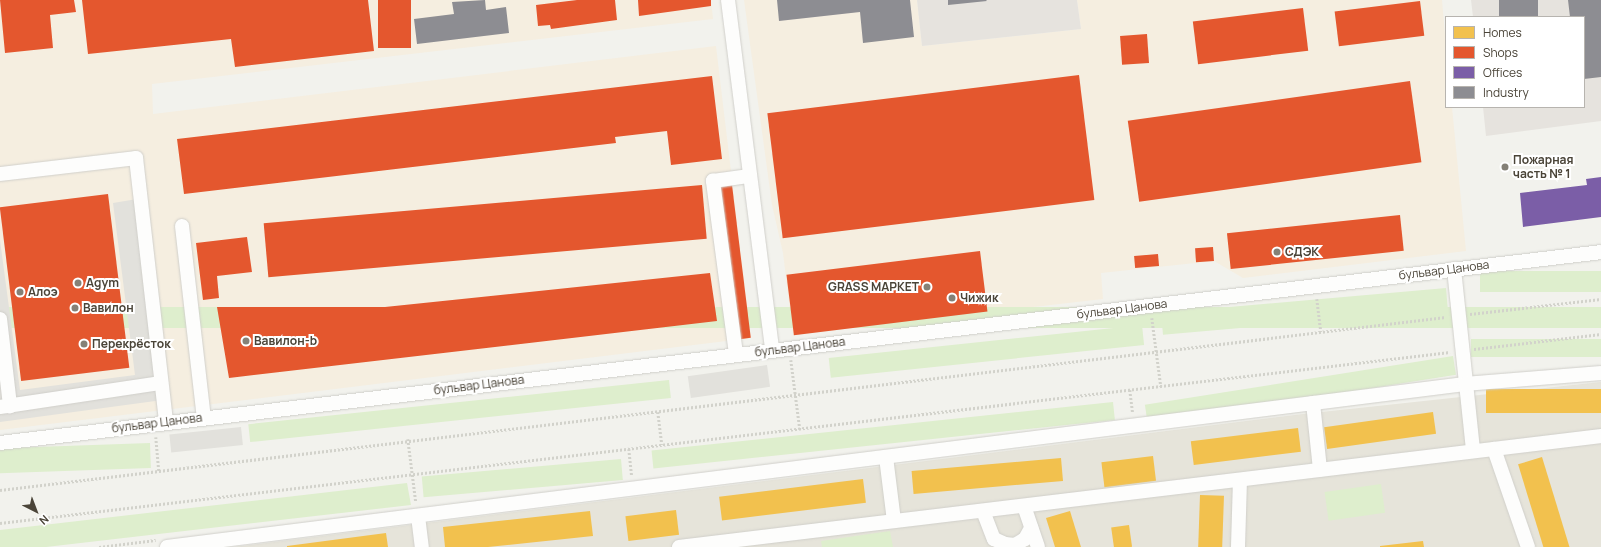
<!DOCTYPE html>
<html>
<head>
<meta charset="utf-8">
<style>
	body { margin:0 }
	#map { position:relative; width:1601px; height:547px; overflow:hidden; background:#f2f2ed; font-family:Manrope,sans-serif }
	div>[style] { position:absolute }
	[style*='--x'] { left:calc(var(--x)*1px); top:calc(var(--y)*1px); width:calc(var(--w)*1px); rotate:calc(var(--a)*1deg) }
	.residential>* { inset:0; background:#e6e4da }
	.commercial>* { inset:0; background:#f5eee0 }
	.industrial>* { inset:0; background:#e6e3de }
	.green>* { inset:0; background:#deeecd; transform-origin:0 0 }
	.parking>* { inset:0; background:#e2e1dc; transform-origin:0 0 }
	.homes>* { inset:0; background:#f2c14e; transform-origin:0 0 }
	.shops>* { inset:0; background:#e4572e; transform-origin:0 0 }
	.offices>* { inset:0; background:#7b5ea7 }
	.industry>* { inset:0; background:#8d8d92; transform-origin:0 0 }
	.path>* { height:2.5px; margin-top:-1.25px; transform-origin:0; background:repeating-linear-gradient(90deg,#d2d2cb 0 2px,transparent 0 4px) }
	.roads { filter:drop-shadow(0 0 1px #d0cfca) drop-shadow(0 0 1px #d0cfca) }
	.minor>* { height:14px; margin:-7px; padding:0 7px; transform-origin:7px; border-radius:7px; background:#fdfdfc }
	.dots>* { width:11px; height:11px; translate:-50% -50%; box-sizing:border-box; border:2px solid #fff; border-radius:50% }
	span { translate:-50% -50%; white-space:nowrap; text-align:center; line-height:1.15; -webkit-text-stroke:4px #fff; paint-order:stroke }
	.poi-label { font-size:12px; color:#4a4438; font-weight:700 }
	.left { translate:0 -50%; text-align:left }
	.right { translate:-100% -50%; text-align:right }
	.street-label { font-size:12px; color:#4a4438 }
	.legend { position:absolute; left:1445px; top:16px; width:140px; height:92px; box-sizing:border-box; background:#fff; border:1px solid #b7b4af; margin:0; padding:5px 7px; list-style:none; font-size:12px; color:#4a4438 }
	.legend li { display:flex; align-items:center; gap:8px; height:20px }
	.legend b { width:20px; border:1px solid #b7b4af }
	.north { position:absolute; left:16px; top:491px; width:40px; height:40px; -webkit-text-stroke:3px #fff; paint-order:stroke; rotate:138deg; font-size:11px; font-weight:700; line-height:16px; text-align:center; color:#4a4438 }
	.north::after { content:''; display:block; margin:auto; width:14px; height:18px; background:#4a4438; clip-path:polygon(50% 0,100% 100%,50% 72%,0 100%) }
</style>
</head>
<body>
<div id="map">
	<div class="residential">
		<i style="clip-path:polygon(1601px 382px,1601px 547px,233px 547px,1303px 414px)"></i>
	</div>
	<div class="commercial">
		<i style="clip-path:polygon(0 0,711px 0,713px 19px,152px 84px,153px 114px,716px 46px,751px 338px,0 430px)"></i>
		<i style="clip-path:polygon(744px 0,917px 0,922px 46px,1081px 29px,1077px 0,1442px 0,1446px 46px,1446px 107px,1452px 107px,1466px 251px,1243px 278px,1214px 261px,1101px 273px,1103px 299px,793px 335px,783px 253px,772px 205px)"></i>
	</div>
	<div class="industrial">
		<i style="clip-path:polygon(917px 0,1077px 0,1081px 29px,922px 46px)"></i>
		<i style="clip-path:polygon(1471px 0,1601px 0,1601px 121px,1486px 136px,1483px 107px,1584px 107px,1584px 17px,1473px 17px)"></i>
	</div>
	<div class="green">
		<i style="left:1601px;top:271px;width:21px;height:121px;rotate:90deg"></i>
		<i style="left:1446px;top:288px;width:22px;height:286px;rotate:85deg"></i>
		<i style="left:1601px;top:307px;width:21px;height:1612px;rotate:90deg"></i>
		<i style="left:1142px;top:325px;width:20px;height:315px;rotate:84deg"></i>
		<i style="left:1601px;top:339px;width:18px;height:130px;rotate:90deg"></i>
		<i style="left:1453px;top:356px;width:19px;height:312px;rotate:81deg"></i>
		<i style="left:669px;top:380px;width:18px;height:423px;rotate:84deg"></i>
		<i style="left:1113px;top:402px;width:18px;height:464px;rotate:84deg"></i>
		<i style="left:150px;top:443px;width:25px;height:151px;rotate:88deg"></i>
		<i style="left:621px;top:459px;width:21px;height:200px;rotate:85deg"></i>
		<i style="clip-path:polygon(407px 483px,411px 505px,46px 547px,0 547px,0 530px)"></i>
		<i style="left:1381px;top:484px;width:29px;height:57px;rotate:82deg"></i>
		<i style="clip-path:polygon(890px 531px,893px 547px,822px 547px,821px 541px)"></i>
	</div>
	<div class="parking">
		<i style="clip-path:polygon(143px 198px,170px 399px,0 422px,0 240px,20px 390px,135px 375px,113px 203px)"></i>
		<i style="left:767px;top:365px;width:22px;height:80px;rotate:82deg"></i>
		<i style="left:241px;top:427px;width:18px;height:72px;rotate:84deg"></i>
	</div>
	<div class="homes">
		<i style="left:1601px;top:389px;width:24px;height:115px;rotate:90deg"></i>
		<i style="left:1433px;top:412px;width:22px;height:110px;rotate:82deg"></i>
		<i style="left:1298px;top:428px;width:24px;height:108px;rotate:83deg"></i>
		<i style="left:1153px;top:456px;width:25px;height:52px;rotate:83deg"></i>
		<i style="left:1542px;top:457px;width:94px;height:25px;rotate:73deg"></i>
		<i style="left:1061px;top:458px;width:23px;height:150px;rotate:85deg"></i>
		<i style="left:863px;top:479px;width:24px;height:145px;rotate:83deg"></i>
		<i style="left:1200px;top:495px;width:24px;height:52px;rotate:2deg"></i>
		<i style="left:676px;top:510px;width:25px;height:51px;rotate:83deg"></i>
		<i style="clip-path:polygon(590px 511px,593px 536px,488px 547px,445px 547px,443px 527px)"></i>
		<i style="clip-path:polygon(1070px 511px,1081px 547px,1055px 547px,1046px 518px)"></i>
		<i style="left:1129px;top:525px;width:22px;height:18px;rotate:82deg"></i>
		<i style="clip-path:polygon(386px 533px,388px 547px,287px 547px,287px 546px)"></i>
		<i style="clip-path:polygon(1423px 541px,1424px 547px,1380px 547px,1380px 546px)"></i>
	</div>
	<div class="shops">
		<i style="clip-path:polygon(0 0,74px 0,76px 12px,50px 15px,53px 48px,5px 53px)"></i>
		<i style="clip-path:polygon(82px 0,368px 0,374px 51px,235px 67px,231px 39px,88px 54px)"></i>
		<i style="left:378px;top:0;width:33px;height:48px"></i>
		<i style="clip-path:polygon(577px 0,615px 0,617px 20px,551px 29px,550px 25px,538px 26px,536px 5px)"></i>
		<i style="clip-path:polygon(638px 0,711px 0,711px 6px,639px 16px)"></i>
		<i style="left:1420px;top:1px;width:35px;height:86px;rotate:83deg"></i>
		<i style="left:1303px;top:8px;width:43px;height:111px;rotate:83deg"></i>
		<i style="left:1147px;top:34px;width:29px;height:27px;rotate:86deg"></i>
		<i style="left:1079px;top:75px;width:126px;height:314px;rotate:83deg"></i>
		<i style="clip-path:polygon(712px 76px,722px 159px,671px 165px,667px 131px,615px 137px,616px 143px,184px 194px,177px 139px)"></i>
		<i style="left:1410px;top:81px;width:82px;height:285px;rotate:82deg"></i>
		<i style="left:702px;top:185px;width:54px;height:440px;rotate:85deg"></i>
		<i style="left:732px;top:185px;width:154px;height:13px;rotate:83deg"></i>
		<i style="left:108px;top:194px;width:175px;height:109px;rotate:83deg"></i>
		<i style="left:1400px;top:215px;width:36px;height:174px;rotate:84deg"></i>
		<i style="clip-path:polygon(247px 237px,252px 272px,217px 276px,219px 298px,203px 300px,196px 243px)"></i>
		<i style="left:1213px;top:247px;width:14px;height:18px;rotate:86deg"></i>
		<i style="left:980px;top:251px;width:61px;height:195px;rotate:83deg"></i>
		<i style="left:1158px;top:254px;width:12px;height:24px;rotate:85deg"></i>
		<i style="clip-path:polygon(710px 273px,717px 321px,229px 378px,217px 307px,385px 307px)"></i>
	</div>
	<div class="offices">
		<i style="clip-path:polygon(1601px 177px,1601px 217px,1523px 227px,1520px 193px,1587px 185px,1586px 179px)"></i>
	</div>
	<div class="industry">
		<i style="clip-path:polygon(485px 0,486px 10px,506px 7px,509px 33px,417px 44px,414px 19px,454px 14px,452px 2px)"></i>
		<i style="clip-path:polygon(777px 0,910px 0,914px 37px,863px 43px,860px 12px,779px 21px)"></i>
		<i style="clip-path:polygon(948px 0,986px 0,987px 1px,948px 5px)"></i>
		<i style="left:1499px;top:0;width:39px;height:17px"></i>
		<i style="clip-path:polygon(1568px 0,1601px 0,1601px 77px,1584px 79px,1584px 17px,1570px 17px)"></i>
	</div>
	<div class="path">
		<i style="--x:1317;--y:299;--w:33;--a:83"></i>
		<i style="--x:1470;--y:314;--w:132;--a:-6.5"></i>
		<i style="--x:1152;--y:318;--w:69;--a:82.5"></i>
		<i style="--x:1474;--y:349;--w:128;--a:-6.7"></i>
		<i style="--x:791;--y:360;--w:70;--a:82.6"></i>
		<i style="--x:1130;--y:390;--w:23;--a:83"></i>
		<i style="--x:658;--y:412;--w:33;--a:83"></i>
		<i style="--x:156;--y:437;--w:34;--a:85"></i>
		<i style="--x:408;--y:439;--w:64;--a:82.8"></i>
		<i style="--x:629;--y:449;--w:27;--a:84"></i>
		<i style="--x:0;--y:490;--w:1456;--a:-6.82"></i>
		<i style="--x:0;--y:523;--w:1460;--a:-6.73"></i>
		<i style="--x:99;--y:547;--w:57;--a:-7"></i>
	</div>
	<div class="roads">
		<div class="minor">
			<i style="--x:728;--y:0;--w:353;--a:82.8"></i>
			<i style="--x:0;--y:174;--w:137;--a:-6.7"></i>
			<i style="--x:136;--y:158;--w:266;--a:83.5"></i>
			<i style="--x:182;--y:226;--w:193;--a:83.5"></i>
			<i style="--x:1454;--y:269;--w:183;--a:84"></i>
			<i style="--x:0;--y:319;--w:88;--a:83.4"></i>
			<i style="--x:736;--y:354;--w:175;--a:-97.6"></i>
			<i style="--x:713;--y:181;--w:37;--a:-8"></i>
			<i style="--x:1313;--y:403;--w:67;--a:84"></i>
			<i style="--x:0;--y:407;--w:163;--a:-8.5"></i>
			<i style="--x:0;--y:443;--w:1612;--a:-6.8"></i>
			<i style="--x:1494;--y:449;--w:104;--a:70.9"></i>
			<i style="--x:886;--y:457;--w:64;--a:82.9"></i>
			<i style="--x:1024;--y:506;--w:43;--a:71.1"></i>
			<i style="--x:983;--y:511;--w:30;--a:69"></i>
			<i style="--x:994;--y:539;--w:12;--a:24"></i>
			<i style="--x:1005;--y:544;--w:10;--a:6"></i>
			<i style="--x:1015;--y:545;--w:12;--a:-31"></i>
			<i style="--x:1025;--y:539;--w:13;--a:-61"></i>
			<i style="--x:418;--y:516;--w:31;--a:83"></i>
			<i style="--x:167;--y:547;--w:1308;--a:-7.16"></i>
			<i style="--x:1465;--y:384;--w:136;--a:-4.6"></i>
			<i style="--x:679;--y:547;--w:929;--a:-6.86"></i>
			<i style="--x:1238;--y:547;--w:67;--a:-88.3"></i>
		</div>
	</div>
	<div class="dots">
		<i style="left:1505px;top:167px;background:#858177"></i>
		<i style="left:1277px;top:252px;background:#858177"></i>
		<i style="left:78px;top:283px;background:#858177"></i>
		<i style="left:927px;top:287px;background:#858177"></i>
		<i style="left:20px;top:292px;background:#858177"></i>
		<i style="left:952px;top:298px;background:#858177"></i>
		<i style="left:75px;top:308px;background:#858177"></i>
		<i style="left:246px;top:341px;background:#858177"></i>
		<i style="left:84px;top:344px;background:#858177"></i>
	</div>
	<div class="poi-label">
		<span class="left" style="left:1513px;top:167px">Пожарная<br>часть № 1</span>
		<span class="left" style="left:1285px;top:252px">СДЭК</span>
		<span class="left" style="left:86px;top:283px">Agym</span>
		<span class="right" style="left:919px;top:287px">GRASS МАРКЕТ</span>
		<span class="left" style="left:28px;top:292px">Алоэ</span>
		<span class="left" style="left:960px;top:298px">Чижик</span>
		<span class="left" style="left:83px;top:308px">Вавилон</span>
		<span class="left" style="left:254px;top:341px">Вавилон-b</span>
		<span class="left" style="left:92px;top:344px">Перекрёсток</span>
	</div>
	<div class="street-label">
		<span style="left:1444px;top:270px;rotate:-7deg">бульвар Цанова</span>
		<span style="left:1122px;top:309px;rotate:-7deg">бульвар Цанова</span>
		<span style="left:800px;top:347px;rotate:-7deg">бульвар Цанова</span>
		<span style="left:479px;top:385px;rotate:-7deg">бульвар Цанова</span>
		<span style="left:157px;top:423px;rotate:-7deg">бульвар Цанова</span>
	</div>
	<ul class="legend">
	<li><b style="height:11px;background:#f2c14e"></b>Homes</li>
	<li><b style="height:11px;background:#e4572e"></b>Shops</li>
	<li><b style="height:11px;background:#7b5ea7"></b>Offices</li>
	<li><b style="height:11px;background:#8d8d92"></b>Industry</li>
	</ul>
	<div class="north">N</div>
</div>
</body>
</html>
